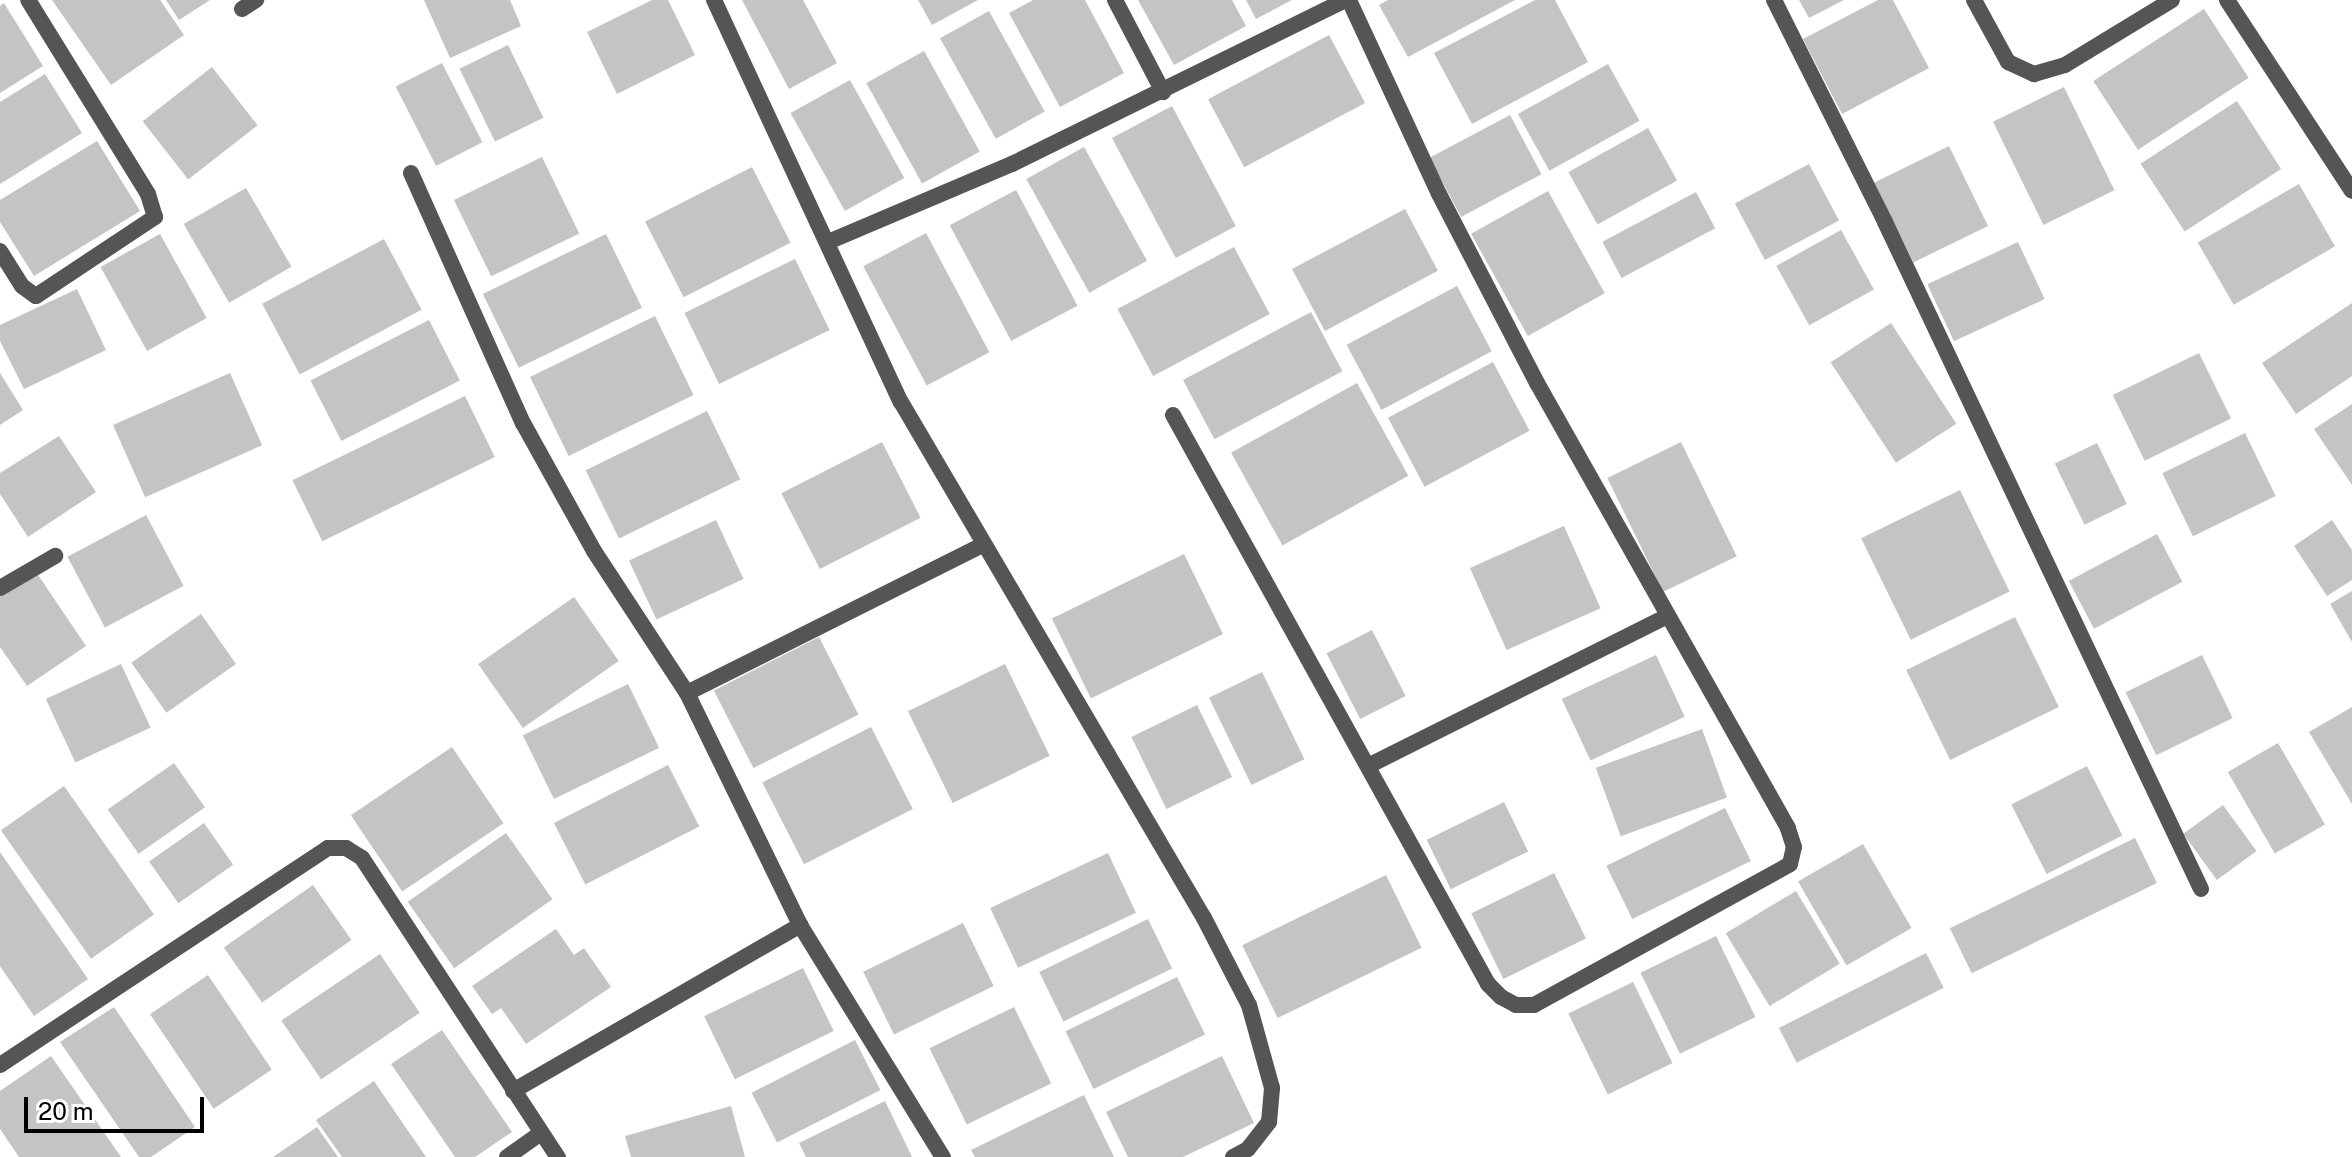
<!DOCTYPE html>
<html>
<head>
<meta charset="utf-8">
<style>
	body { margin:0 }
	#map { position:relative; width:2352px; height:1157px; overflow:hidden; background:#fff; font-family:"Public Sans",sans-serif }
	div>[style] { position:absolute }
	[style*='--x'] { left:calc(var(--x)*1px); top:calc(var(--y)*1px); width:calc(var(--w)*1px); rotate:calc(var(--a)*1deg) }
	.building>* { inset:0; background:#c4c4c4; transform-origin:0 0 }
	.street>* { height:16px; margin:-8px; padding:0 8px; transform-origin:8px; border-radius:8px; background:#555 }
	span { translate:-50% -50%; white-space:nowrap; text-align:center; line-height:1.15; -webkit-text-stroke:8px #fff; paint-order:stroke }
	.scale { position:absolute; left:24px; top:1097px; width:180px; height:36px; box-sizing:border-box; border:4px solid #000; border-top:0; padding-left:10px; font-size:24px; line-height:28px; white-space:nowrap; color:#000; -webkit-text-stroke:6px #fff; paint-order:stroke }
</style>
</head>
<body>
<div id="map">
	<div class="building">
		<i style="clip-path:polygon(52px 0,160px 0,184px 35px,111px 85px)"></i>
		<i style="clip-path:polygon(166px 0,210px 0,179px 20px)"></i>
		<i style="clip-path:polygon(424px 0,510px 0,521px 26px,450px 58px)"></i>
		<i style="clip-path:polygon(652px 0,668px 0,695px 55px,617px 94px,587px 32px)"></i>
		<i style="clip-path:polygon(742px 0,803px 0,837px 63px,789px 89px)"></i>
		<i style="clip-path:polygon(918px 0,978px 0,932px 25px)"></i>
		<i style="clip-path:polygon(1033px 0,1085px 0,1124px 73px,1060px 107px,1009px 13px)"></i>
		<i style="clip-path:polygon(1138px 0,1232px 0,1246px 26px,1174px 65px)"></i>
		<i style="clip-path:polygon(1246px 0,1292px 0,1256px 19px)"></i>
		<i style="clip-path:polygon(1388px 0,1515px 0,1408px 57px,1379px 5px)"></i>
		<i style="clip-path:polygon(1535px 0,1555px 0,1588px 62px,1472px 124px,1434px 53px)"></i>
		<i style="clip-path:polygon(1799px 0,1844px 0,1809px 18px)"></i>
		<i style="clip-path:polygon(1878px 0,1893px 0,1929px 68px,1842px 114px,1803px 39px)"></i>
		<i style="clip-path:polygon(4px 3px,43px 66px,0 93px,0 6px)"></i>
		<i style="left:2204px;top:9px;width:82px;height:132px;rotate:57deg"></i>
		<i style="left:989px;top:11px;width:115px;height:56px;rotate:61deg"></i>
		<i style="left:1329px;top:35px;width:77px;height:137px;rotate:62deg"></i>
		<i style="left:508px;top:45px;width:81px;height:54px;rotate:64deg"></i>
		<i style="left:924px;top:51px;width:115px;height:66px;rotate:61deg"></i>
		<i style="left:442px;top:63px;width:89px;height:52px;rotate:63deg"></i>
		<i style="left:1608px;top:64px;width:65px;height:103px;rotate:61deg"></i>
		<i style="left:212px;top:67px;width:74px;height:88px;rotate:52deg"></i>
		<i style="clip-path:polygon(45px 74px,82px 133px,0 184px,0 102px)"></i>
		<i style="left:850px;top:80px;width:112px;height:68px;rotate:61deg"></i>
		<i style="left:2064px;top:87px;width:115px;height:79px;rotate:64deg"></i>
		<i style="left:2237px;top:101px;width:81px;height:115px;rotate:57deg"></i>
		<i style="left:1172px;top:106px;width:136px;height:68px;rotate:62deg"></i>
		<i style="left:1510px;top:115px;width:67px;height:91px;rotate:62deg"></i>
		<i style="left:1648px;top:128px;width:60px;height:91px;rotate:61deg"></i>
		<i style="clip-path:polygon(97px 141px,140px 211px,34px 276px,0 222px,0 200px)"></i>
		<i style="left:1949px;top:146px;width:89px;height:83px;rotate:64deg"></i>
		<i style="left:1084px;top:147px;width:130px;height:66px;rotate:61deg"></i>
		<i style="left:542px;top:157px;width:85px;height:98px;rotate:64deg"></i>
		<i style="left:1809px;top:164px;width:64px;height:84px;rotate:62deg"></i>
		<i style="left:752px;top:167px;width:85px;height:120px;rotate:63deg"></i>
		<i style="left:2299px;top:184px;width:72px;height:117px;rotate:60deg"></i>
		<i style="left:246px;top:188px;width:91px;height:72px;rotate:60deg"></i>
		<i style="left:1016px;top:190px;width:131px;height:75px;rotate:62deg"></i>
		<i style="left:1548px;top:191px;width:117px;height:88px;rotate:61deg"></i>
		<i style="left:1696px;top:192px;width:41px;height:106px;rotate:62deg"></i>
		<i style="left:1405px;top:209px;width:70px;height:128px;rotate:62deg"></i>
		<i style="left:1841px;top:230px;width:68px;height:74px;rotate:61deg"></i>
		<i style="left:926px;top:233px;width:135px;height:71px;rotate:62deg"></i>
		<i style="left:160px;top:234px;width:96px;height:68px;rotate:61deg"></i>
		<i style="left:606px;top:234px;width:82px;height:137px;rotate:64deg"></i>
		<i style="left:384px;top:239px;width:80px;height:138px;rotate:62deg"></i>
		<i style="left:2018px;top:242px;width:63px;height:100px;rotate:65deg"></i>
		<i style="left:1234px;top:247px;width:76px;height:132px;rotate:62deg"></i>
		<i style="left:795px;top:259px;width:79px;height:123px;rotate:64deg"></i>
		<i style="left:1457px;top:286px;width:74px;height:125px;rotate:62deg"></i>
		<i style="clip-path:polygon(77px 289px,106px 350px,24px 389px,0 341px,0 325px)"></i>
		<i style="clip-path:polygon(2352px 303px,2352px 376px,2296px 414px,2262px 363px)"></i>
		<i style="left:1311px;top:312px;width:67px;height:145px;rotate:62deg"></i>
		<i style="left:655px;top:316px;width:88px;height:139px;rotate:64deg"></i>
		<i style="left:429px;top:320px;width:68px;height:133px;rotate:63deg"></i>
		<i style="left:1891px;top:323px;width:120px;height:72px;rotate:57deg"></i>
		<i style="left:2199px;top:353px;width:73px;height:96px;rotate:64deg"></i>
		<i style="left:1493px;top:362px;width:78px;height:119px;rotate:62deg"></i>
		<i style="clip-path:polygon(0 373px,23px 410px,0 425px)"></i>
		<i style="left:230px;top:373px;width:79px;height:128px;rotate:66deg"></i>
		<i style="left:1357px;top:383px;width:106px;height:144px;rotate:61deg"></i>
		<i style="left:465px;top:396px;width:68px;height:192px;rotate:64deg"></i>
		<i style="clip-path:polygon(2352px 404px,2352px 485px,2314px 429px)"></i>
		<i style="left:707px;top:411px;width:76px;height:135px;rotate:64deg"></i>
		<i style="left:2245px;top:433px;width:70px;height:92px;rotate:64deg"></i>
		<i style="clip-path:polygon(59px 436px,96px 492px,28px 537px,0 494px,0 473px)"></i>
		<i style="left:882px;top:442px;width:85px;height:113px;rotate:63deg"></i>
		<i style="left:1681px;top:442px;width:127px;height:82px;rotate:64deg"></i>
		<i style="left:2097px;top:443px;width:68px;height:47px;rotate:64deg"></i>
		<i style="left:1960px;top:490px;width:113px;height:110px;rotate:64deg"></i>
		<i style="left:146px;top:515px;width:80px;height:89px;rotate:62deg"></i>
		<i style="left:716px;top:520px;width:65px;height:96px;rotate:65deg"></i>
		<i style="clip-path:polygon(2332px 520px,2352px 550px,2352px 580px,2327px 596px,2294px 546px)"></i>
		<i style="left:1564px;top:526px;width:90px;height:103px;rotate:66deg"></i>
		<i style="left:2157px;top:534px;width:54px;height:100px;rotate:62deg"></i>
		<i style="left:1184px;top:554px;width:89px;height:147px;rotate:64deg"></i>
		<i style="clip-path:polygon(34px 569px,86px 646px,27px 686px,0 647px,0 592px)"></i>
		<i style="clip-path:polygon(2352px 591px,2352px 642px,2330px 604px)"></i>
		<i style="left:574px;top:597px;width:78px;height:117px;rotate:55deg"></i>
		<i style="left:201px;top:614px;width:61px;height:85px;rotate:55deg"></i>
		<i style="left:2015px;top:617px;width:100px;height:121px;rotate:64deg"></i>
		<i style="left:1372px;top:630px;width:74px;height:51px;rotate:63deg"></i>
		<i style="left:819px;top:637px;width:87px;height:118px;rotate:63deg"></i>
		<i style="left:1656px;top:655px;width:68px;height:104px;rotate:65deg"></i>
		<i style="left:2202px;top:655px;width:70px;height:85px;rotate:64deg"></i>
		<i style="left:121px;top:664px;width:70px;height:83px;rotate:65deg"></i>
		<i style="left:1005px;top:664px;width:102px;height:108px;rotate:64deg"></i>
		<i style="left:1262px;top:672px;width:97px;height:59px;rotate:64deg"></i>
		<i style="left:628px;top:684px;width:71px;height:117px;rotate:64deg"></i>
		<i style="left:1197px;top:705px;width:80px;height:73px;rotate:64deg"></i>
		<i style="clip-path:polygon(2352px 707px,2352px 804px,2309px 732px)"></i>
		<i style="left:871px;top:727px;width:92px;height:122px;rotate:63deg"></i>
		<i style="left:1702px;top:729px;width:73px;height:113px;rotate:70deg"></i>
		<i style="left:2278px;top:743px;width:94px;height:58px;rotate:60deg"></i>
		<i style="left:452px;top:747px;width:92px;height:122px;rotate:56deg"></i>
		<i style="left:174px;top:763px;width:54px;height:81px;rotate:55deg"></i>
		<i style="left:668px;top:765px;width:69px;height:128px;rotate:63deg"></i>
		<i style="left:2087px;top:766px;width:78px;height:85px;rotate:63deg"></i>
		<i style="left:64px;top:786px;width:157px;height:77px;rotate:55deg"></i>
		<i style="left:1504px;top:802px;width:55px;height:86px;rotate:64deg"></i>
		<i style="left:2223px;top:805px;width:57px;height:49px;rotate:54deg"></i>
		<i style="left:1725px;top:808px;width:59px;height:132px;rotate:64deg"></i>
		<i style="left:204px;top:823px;width:51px;height:67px;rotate:55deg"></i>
		<i style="left:506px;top:833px;width:81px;height:120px;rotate:55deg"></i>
		<i style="left:2135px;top:838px;width:50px;height:206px;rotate:64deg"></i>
		<i style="left:1863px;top:844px;width:97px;height:75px;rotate:60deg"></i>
		<i style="clip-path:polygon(0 852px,88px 979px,34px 1016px,0 966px)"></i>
		<i style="left:1108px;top:853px;width:66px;height:130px;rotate:65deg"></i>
		<i style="left:1554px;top:873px;width:73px;height:92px;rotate:64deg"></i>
		<i style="left:1386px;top:875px;width:81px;height:160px;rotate:64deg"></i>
		<i style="left:313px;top:885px;width:67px;height:109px;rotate:55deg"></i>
		<i style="left:1796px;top:891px;width:85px;height:82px;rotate:59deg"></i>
		<i style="left:1148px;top:919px;width:55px;height:121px;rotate:64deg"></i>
		<i style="left:963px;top:923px;width:70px;height:111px;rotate:64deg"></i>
		<i style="clip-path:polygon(556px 929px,574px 955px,584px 948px,611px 987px,526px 1044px,501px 1008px,492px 1014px,472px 986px)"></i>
		<i style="left:1716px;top:936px;width:90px;height:84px;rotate:64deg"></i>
		<i style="left:1926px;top:953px;width:39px;height:165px;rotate:63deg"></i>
		<i style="left:380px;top:954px;width:71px;height:119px;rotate:56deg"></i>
		<i style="left:803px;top:968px;width:70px;height:110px;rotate:64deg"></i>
		<i style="left:208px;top:975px;width:114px;height:70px;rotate:56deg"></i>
		<i style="left:1177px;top:977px;width:64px;height:124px;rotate:64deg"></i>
		<i style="left:1633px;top:982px;width:90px;height:72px;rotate:64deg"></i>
		<i style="clip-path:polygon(114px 1007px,195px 1127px,151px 1157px,139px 1157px,60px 1042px)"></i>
		<i style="left:1014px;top:1007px;width:85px;height:94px;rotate:64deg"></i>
		<i style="clip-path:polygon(442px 1030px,512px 1132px,475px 1157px,455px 1157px,391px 1064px)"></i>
		<i style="left:855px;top:1040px;width:56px;height:116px;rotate:63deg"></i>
		<i style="clip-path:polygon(51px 1056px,121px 1157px,19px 1157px,0 1129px,0 1091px)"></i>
		<i style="clip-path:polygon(1222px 1056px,1254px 1123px,1183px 1157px,1128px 1157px,1106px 1112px)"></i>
		<i style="clip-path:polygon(374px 1081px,426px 1157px,342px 1157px,316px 1120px)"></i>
		<i style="clip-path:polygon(1084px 1095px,1114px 1157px,975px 1157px,971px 1150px)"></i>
		<i style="clip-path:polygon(885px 1101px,912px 1157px,806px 1157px,799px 1143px)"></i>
		<i style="clip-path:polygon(731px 1106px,745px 1157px,631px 1157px,625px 1136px)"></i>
		<i style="clip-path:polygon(317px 1127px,338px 1157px,273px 1157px)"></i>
	</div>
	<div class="street">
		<i style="--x:714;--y:0;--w:443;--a:65.1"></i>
		<i style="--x:901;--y:402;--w:598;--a:59.58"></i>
		<i style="--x:1204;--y:918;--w:98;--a:62.7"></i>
		<i style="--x:1249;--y:1005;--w:86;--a:74.5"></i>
		<i style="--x:1272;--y:1088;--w:34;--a:95"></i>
		<i style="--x:1269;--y:1122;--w:34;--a:128"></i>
		<i style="--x:1248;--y:1149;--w:17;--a:152"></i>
		<i style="--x:1115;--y:0;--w:104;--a:62.4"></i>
		<i style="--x:1774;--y:0;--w:248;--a:63.4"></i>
		<i style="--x:1885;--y:222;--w:738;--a:64.65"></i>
		<i style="--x:1974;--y:0;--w:71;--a:61.3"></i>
		<i style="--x:2008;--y:62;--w:29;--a:25"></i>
		<i style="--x:2034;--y:74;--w:32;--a:-16"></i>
		<i style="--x:2065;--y:65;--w:125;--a:-31.3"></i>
		<i style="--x:2227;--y:0;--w:228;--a:56.8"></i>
		<i style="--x:242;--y:9;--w:17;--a:-33"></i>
		<i style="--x:411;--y:173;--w:274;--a:65.9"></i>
		<i style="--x:523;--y:423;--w:146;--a:61"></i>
		<i style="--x:594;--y:551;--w:170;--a:56.8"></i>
		<i style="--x:687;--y:693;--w:258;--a:64"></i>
		<i style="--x:828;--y:242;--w:200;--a:-23"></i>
		<i style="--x:1012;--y:164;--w:372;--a:-26.2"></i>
		<i style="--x:0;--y:251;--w:41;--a:57.8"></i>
		<i style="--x:22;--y:286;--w:17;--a:36"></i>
		<i style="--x:36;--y:296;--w:143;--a:-33.6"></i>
		<i style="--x:155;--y:217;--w:24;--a:-107"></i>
		<i style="--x:148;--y:194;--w:228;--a:-121.7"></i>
		<i style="--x:1173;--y:415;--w:650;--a:61.03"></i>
		<i style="--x:1488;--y:984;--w:18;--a:45"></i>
		<i style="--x:1501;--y:997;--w:17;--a:28"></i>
		<i style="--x:1516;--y:1005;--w:18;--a:0"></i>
		<i style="--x:1534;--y:1005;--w:292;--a:-28.8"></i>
		<i style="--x:1790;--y:864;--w:17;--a:-77"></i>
		<i style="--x:1794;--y:847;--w:20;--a:-108"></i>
		<i style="--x:1788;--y:828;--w:511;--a:-119.42"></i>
		<i style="--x:1537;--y:383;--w:213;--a:-117.4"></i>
		<i style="--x:1439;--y:194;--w:214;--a:-114.9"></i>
		<i style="--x:0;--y:588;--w:64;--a:-30.2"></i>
		<i style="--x:687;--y:693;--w:329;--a:-26.6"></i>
		<i style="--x:1370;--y:765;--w:333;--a:-26.6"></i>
		<i style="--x:0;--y:1065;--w:393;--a:-33.5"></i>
		<i style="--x:328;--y:848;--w:18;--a:0"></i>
		<i style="--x:346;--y:848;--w:19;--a:32"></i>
		<i style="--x:362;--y:858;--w:358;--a:56.8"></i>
		<i style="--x:513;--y:1091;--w:332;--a:-30"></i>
		<i style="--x:800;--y:925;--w:273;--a:58.4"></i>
		<i style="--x:507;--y:1157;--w:42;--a:-35.2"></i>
	</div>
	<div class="scale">20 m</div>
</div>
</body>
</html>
